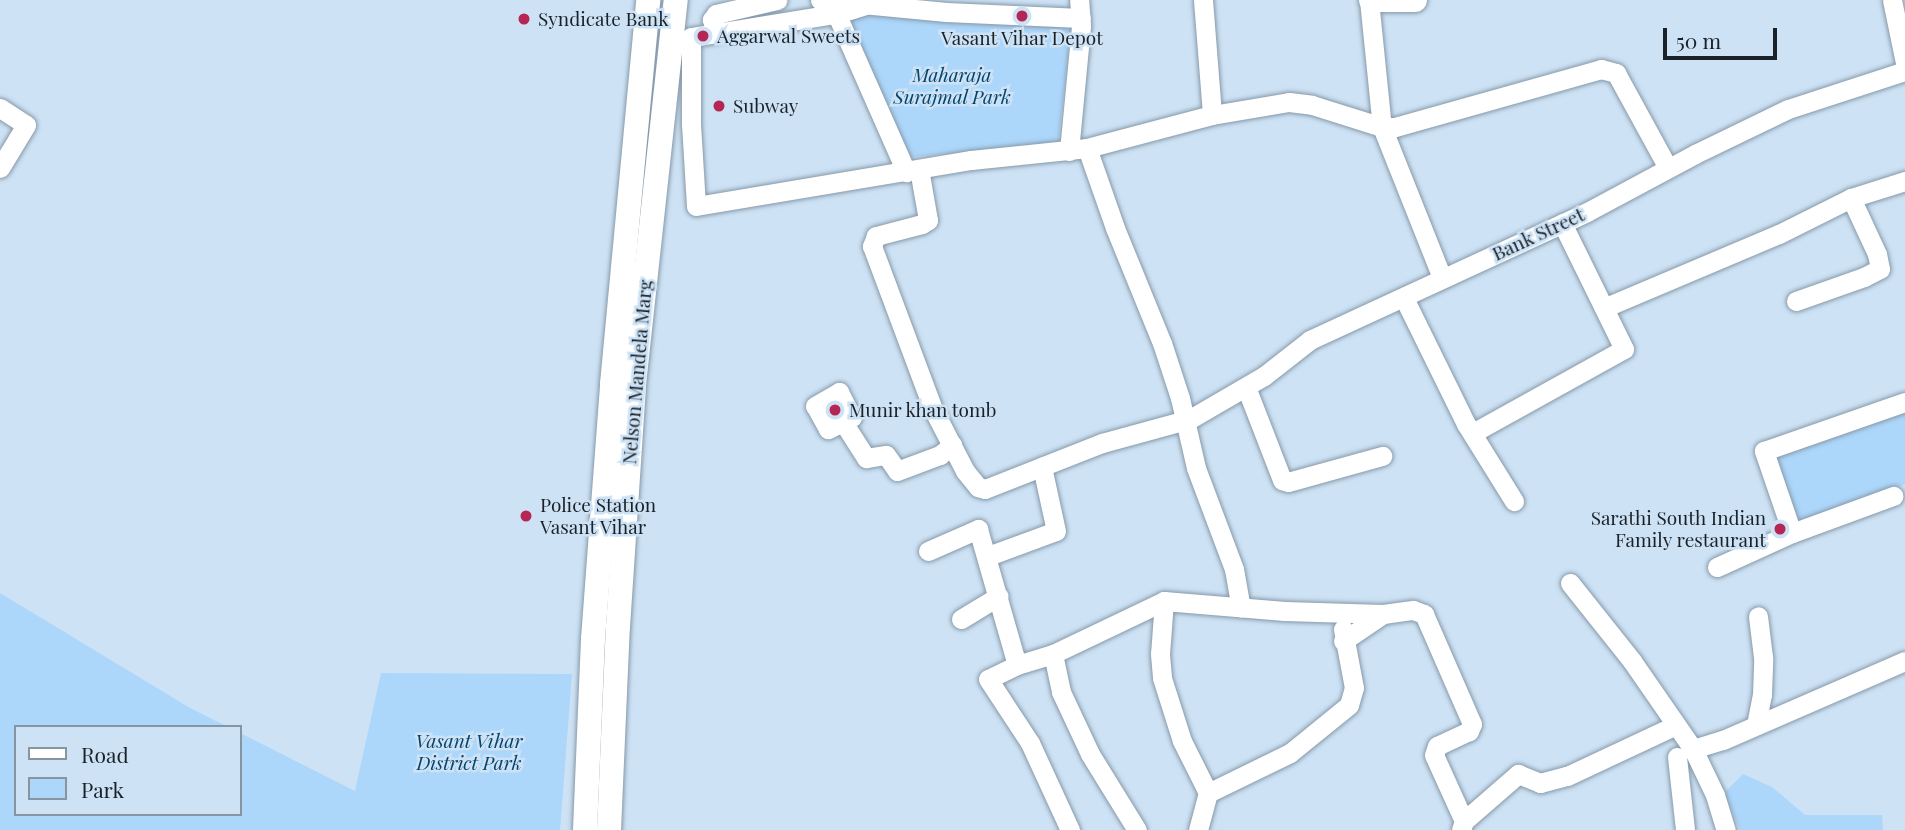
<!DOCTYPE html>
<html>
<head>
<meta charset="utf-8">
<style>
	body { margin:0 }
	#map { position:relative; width:1905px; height:830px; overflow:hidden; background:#cde2f4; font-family:"Playfair Display",serif }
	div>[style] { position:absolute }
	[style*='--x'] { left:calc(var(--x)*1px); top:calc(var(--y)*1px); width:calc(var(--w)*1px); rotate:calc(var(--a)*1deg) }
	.green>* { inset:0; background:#acd6fa }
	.roads { filter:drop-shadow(0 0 2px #8699aa) drop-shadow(0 0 2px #8699aa) }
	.minor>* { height:19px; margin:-9.5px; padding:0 9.5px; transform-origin:9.5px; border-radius:9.5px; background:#fff }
	.major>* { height:24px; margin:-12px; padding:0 12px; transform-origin:12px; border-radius:12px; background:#fff }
	.dots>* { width:19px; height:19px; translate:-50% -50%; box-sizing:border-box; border:4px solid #cde2f4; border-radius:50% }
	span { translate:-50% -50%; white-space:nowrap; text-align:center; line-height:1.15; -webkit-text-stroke:5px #cde2f4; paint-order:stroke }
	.poi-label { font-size:19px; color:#1a2128 }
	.left { translate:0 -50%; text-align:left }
	.right { translate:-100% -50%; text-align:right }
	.park-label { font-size:19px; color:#03456f; font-style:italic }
	.street-label { font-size:19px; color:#1a2128 }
	.legend { position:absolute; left:14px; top:725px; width:228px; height:91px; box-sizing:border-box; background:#cde2f4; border:2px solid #8595a2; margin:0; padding:9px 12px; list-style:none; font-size:21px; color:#1a2128 }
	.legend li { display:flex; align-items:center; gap:14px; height:35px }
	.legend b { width:35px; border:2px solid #8595a2 }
	.scale { position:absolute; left:1663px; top:28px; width:114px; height:32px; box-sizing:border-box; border:4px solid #1a2128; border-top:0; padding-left:9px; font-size:21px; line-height:24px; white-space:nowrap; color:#1a2128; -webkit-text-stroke:5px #cde2f4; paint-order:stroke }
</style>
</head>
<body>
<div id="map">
	<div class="green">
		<i style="clip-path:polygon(873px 13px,1071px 28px,1058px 144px,911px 157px,849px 21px)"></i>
		<i style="clip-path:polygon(1905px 402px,1905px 484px,1792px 533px,1764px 451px)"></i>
		<i style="clip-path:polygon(0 593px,190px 708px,228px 727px,16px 727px,16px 814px,240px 814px,240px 733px,355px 791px,381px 673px,572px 674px,560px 830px,0 830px)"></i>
		<i style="clip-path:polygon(1743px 774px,1772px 787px,1805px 815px,1882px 815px,1883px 830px,1740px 830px,1724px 793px)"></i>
	</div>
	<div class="roads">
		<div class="minor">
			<i style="--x:820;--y:0;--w:127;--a:5.4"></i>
			<i style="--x:946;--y:12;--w:135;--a:2.5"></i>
			<i style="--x:1203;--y:0;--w:115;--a:85.5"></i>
			<i style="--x:1369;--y:0;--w:128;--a:84.2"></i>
			<i style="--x:1382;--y:127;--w:162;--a:68.3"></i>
			<i style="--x:1892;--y:0;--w:64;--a:78.3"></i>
			<i style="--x:866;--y:5;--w:27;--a:163"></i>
			<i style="--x:840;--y:13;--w:151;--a:170.8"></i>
			<i style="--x:691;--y:37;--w:87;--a:90"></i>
			<i style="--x:691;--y:124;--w:82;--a:86.5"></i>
			<i style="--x:696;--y:206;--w:279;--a:-9.5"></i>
			<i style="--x:971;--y:160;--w:117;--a:-5.9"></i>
			<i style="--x:1087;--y:148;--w:129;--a:-14.8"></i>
			<i style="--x:1212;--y:115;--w:78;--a:-9.6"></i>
			<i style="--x:1289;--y:102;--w:23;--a:7"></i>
			<i style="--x:1312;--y:105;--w:73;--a:17.4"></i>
			<i style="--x:1382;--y:127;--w:13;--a:0"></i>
			<i style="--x:1395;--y:127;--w:214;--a:-15.7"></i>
			<i style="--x:1601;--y:69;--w:16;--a:15"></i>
			<i style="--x:1616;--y:73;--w:108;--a:61.3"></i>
			<i style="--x:836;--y:13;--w:174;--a:66.2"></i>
			<i style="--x:718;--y:31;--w:13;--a:-119"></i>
			<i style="--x:712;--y:20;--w:7;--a:-56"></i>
			<i style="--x:716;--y:14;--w:63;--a:-12.9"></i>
			<i style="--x:0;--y:108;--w:31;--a:33"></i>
			<i style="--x:26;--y:125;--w:50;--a:121.2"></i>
			<i style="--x:1087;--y:148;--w:85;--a:70.7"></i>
			<i style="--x:1115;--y:228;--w:124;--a:67.8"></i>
			<i style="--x:1162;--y:343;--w:58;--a:71.9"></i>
			<i style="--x:1180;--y:398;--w:72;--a:77.1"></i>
			<i style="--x:1196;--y:468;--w:108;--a:69.4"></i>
			<i style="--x:1234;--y:569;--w:39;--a:80"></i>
			<i style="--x:1069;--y:151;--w:126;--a:-84.5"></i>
			<i style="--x:1081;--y:26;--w:26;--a:-94"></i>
			<i style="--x:919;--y:169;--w:52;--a:80"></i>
			<i style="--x:928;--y:220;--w:7;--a:146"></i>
			<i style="--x:922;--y:224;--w:48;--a:165.4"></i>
			<i style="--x:876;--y:236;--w:11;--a:112"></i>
			<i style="--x:872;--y:246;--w:174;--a:69.5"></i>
			<i style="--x:933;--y:409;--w:70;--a:62.7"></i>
			<i style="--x:965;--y:471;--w:21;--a:51"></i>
			<i style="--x:978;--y:487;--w:7;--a:16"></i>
			<i style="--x:985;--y:489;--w:126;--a:-21.5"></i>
			<i style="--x:1102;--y:443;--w:91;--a:-15.3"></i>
			<i style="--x:1190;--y:419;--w:86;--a:-30.2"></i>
			<i style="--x:1264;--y:376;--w:58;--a:-38"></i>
			<i style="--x:1310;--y:340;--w:305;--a:-24.8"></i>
			<i style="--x:1587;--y:212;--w:123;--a:-28.2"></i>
			<i style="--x:1695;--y:154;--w:103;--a:-25.8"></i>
			<i style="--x:1788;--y:109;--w:123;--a:-18"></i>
			<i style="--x:1404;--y:298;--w:140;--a:63.8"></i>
			<i style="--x:1466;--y:424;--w:91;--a:58.1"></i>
			<i style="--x:1796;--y:301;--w:72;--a:-19.4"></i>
			<i style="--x:1864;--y:277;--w:18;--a:-27"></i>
			<i style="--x:1880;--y:269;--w:15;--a:-101"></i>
			<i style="--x:1877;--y:254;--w:62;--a:-114.9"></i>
			<i style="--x:1606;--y:307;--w:188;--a:-22.9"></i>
			<i style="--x:1779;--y:234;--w:80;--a:-26.6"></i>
			<i style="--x:1851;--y:198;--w:57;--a:-17.5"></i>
			<i style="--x:1246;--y:387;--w:100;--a:68.8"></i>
			<i style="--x:1282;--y:480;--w:6;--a:18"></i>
			<i style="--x:1288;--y:482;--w:98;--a:-15.5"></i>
			<i style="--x:839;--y:392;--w:28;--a:63"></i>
			<i style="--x:852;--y:417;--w:27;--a:153"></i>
			<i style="--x:828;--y:429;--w:26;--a:-119"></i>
			<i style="--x:815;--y:406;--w:28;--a:-30"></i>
			<i style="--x:843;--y:422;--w:43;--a:57.4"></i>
			<i style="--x:866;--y:458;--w:20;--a:-9"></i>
			<i style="--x:886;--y:455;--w:19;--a:55"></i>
			<i style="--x:897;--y:471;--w:46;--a:-20.4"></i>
			<i style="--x:940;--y:455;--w:16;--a:-40"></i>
			<i style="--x:1472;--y:430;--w:6;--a:0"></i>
			<i style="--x:1478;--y:430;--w:167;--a:-29"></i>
			<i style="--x:1624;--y:349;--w:140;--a:-116.2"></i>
			<i style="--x:1792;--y:533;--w:87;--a:-108.9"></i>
			<i style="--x:1764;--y:451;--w:149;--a:-19.2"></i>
			<i style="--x:928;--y:551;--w:55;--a:-23.7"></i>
			<i style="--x:978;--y:529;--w:141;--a:74"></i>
			<i style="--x:1017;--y:665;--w:32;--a:154"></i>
			<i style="--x:988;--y:679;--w:77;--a:56.7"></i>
			<i style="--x:1030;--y:743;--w:96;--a:65.3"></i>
			<i style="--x:988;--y:556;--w:72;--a:-20.2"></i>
			<i style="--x:1056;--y:531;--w:66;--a:-102.3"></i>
			<i style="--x:1717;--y:567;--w:82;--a:-24.4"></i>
			<i style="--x:1792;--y:533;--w:108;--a:-20.1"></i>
			<i style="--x:1570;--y:583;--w:100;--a:51.5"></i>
			<i style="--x:1632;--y:661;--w:107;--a:55.3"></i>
			<i style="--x:1693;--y:749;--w:51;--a:64.4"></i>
			<i style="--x:1715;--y:795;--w:37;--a:73"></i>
			<i style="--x:1164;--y:601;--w:53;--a:94.3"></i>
			<i style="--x:1160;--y:654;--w:24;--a:85"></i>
			<i style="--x:1162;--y:678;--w:66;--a:72.4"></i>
			<i style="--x:1182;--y:741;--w:58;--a:63.4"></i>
			<i style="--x:961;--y:619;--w:44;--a:-31.2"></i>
			<i style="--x:1343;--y:641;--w:48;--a:-34"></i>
			<i style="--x:1383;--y:614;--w:30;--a:-8"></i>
			<i style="--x:1413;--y:610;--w:12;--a:20"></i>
			<i style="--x:1424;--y:614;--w:120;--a:66.4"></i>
			<i style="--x:1472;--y:724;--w:8;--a:113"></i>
			<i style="--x:1469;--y:731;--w:35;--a:155"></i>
			<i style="--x:1437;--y:746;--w:9;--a:108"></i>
			<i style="--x:1434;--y:755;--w:72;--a:65.6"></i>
			<i style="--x:1053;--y:654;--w:39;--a:78"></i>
			<i style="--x:1061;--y:692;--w:68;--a:64.9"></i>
			<i style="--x:1090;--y:754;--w:89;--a:58.3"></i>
			<i style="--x:1017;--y:665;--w:38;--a:-17"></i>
			<i style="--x:1053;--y:654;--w:123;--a:-25.5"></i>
			<i style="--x:1164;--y:601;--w:121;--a:4.7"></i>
			<i style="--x:1285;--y:611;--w:98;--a:1.8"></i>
			<i style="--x:1756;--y:725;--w:31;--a:-79"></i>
			<i style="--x:1762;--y:695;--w:38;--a:-88"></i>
			<i style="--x:1763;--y:657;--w:41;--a:-97"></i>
			<i style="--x:1693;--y:749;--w:31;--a:-17"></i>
			<i style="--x:1723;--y:740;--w:198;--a:-23.5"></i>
			<i style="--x:1677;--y:757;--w:73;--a:83.7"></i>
			<i style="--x:1198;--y:830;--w:38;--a:-75"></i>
			<i style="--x:1208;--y:793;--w:91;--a:-26"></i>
			<i style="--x:1290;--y:753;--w:76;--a:-39.1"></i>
			<i style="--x:1349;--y:705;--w:18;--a:-74"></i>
			<i style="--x:1354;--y:688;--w:60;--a:-100.6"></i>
			<i style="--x:1461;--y:830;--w:9;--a:-72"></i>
			<i style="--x:1464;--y:821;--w:72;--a:-41"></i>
			<i style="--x:1518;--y:774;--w:24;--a:22"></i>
			<i style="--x:1540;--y:783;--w:28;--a:-15"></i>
			<i style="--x:1567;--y:776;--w:120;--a:-25.1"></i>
		</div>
		<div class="major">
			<i style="--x:1371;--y:0;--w:44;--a:0"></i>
			<i style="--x:585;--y:830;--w:191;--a:-87.6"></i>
			<i style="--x:593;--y:639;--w:256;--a:-85.7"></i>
			<i style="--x:612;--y:384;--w:386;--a:-84.6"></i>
			<i style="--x:609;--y:830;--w:203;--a:-87.5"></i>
			<i style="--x:618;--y:627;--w:244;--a:-86.2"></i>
			<i style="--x:634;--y:384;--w:386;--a:-83.8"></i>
		</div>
	</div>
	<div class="dots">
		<i style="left:1022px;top:16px;background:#b62654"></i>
		<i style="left:524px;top:19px;background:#b62654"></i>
		<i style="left:703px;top:36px;background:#b62654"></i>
		<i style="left:719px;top:106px;background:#b62654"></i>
		<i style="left:835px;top:410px;background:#b62654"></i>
		<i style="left:526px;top:516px;background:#b62654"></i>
		<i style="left:1780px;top:529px;background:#b62654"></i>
	</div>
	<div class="poi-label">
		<span class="left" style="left:538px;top:19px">Syndicate Bank</span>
		<span class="left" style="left:717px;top:36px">Aggarwal Sweets</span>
		<span style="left:1022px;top:38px">Vasant Vihar Depot</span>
		<span class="left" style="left:733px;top:106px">Subway</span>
		<span class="left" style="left:849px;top:410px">Munir khan tomb</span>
		<span class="left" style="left:540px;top:516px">Police Station<br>Vasant Vihar</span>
		<span class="right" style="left:1766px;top:529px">Sarathi South Indian<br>Family restaurant</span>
	</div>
	<div class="park-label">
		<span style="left:952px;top:86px">Maharaja<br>Surajmal Park</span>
		<span style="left:469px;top:752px">Vasant Vihar<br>District Park</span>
	</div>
	<div class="street-label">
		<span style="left:1538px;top:234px;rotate:-25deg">Bank Street</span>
		<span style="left:637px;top:372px;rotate:-85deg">Nelson Mandela Marg</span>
	</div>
	<ul class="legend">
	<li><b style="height:9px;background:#fff"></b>Road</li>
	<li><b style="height:19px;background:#acd6fa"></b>Park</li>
	</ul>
	<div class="scale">50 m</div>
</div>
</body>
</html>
